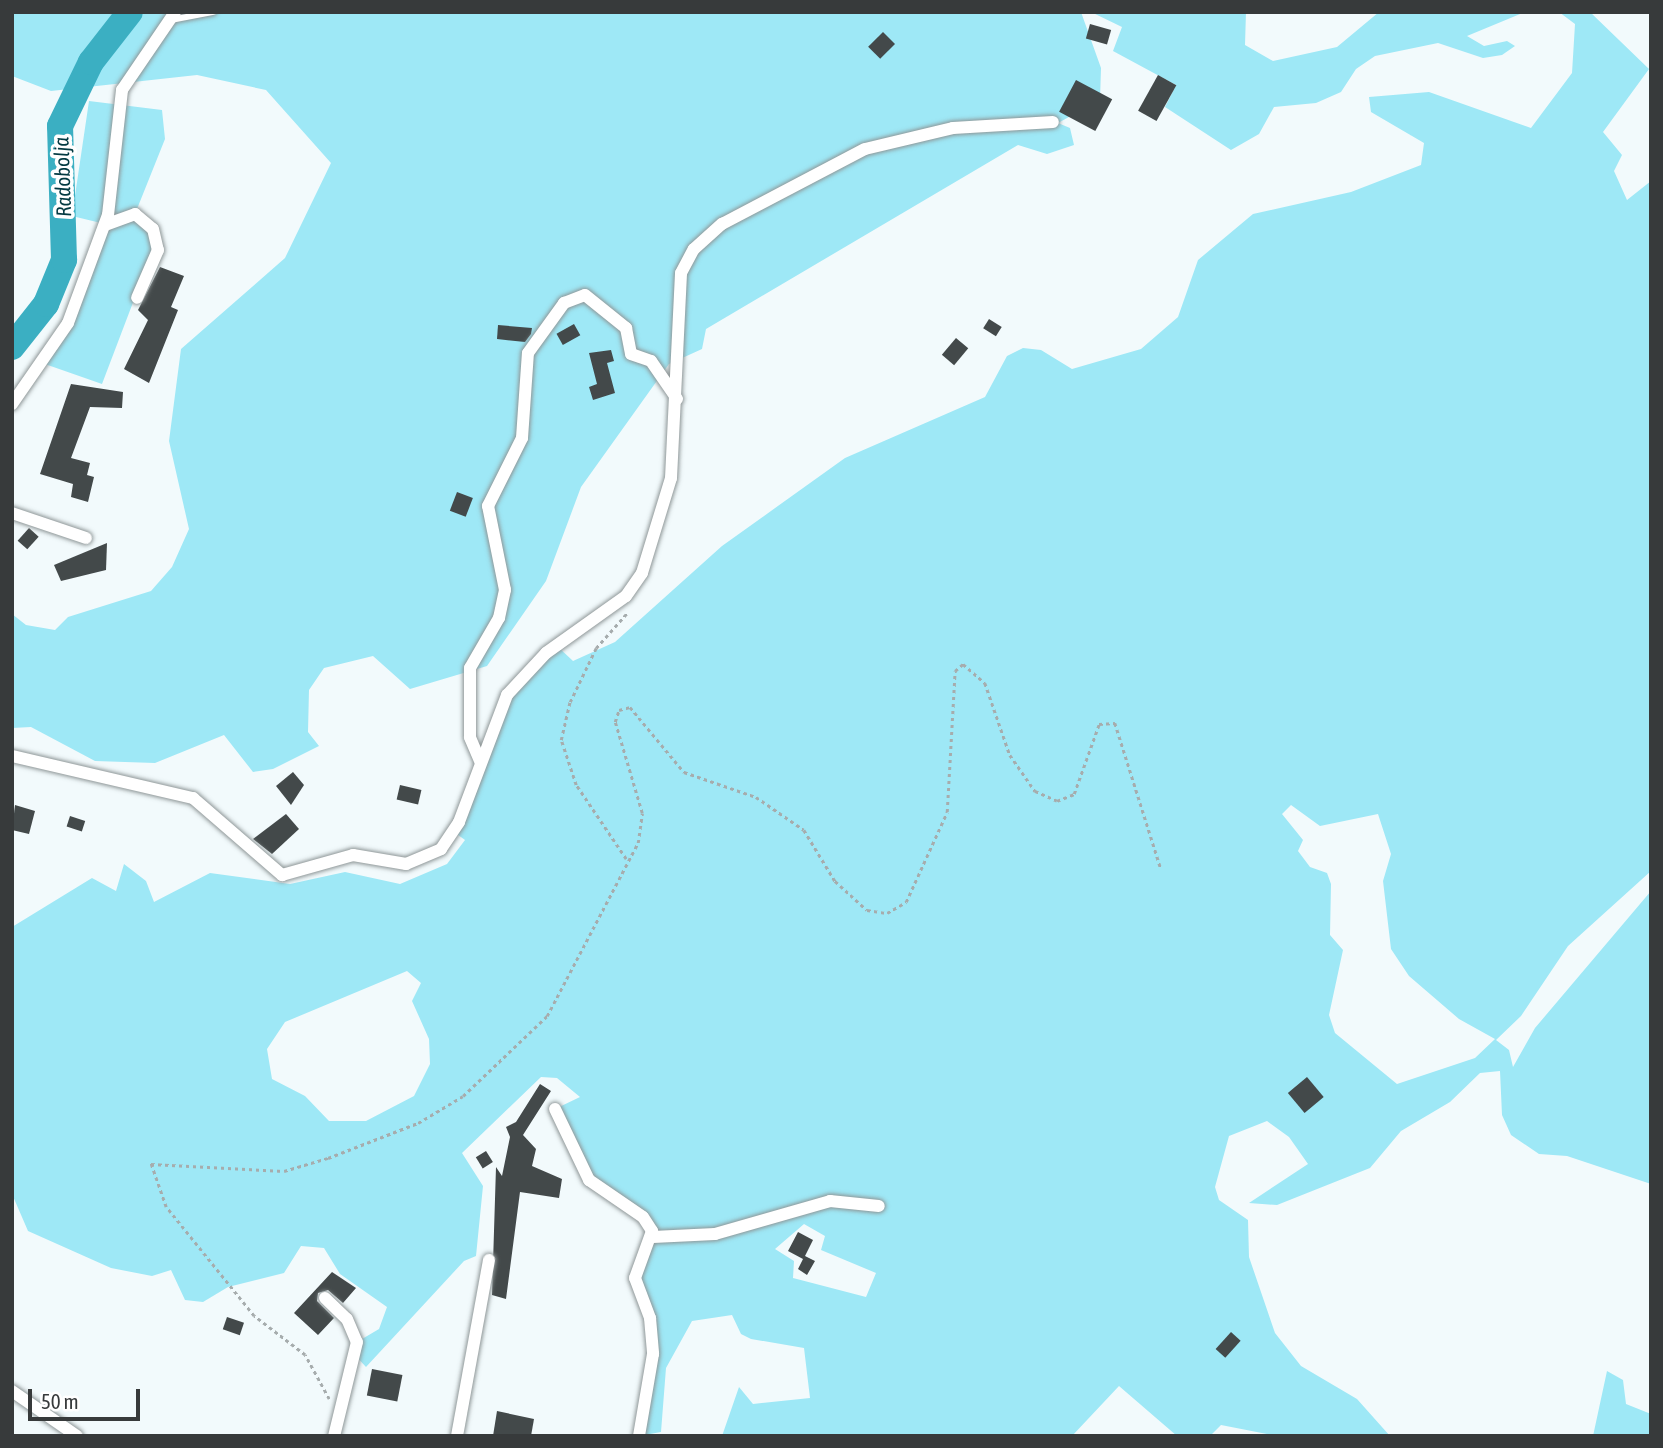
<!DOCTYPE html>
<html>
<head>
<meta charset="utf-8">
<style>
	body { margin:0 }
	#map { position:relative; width:1663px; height:1448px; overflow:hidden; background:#f2fafc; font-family:"Asap Condensed",sans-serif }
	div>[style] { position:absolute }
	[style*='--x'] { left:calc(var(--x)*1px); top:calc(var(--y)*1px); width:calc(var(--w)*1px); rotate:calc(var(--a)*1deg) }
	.green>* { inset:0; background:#9ee8f6 }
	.river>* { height:26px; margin:-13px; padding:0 13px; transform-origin:13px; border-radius:13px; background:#3bafc2 }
	.building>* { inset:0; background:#43494a; transform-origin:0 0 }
	.path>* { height:2.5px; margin-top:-1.25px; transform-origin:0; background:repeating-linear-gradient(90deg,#a6acad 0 3.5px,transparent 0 7px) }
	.roads { filter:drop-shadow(0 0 2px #8f9798) drop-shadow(0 0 2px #8f9798) }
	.lane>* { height:6px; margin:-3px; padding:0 3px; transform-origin:3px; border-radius:3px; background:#fff }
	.street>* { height:12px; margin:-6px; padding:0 6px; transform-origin:6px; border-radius:6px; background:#fff }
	span { translate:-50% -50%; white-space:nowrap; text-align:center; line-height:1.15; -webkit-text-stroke:7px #fff; paint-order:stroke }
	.water-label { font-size:21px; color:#033a42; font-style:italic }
	.frame { position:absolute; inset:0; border:14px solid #373a3b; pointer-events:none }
	.scale { position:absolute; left:28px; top:1389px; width:112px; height:32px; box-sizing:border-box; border:4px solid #373a3b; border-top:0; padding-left:9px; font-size:21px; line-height:24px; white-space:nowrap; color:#373a3b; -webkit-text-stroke:5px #fff; paint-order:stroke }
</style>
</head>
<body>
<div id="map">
	<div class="green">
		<i style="clip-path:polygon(12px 12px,1081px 12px,1101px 68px,1100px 100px,1058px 123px,1070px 128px,1074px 145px,1047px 154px,1018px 145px,706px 329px,702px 349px,669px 364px,581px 487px,546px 581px,487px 666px,410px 689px,373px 656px,324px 668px,309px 690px,308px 732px,319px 746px,273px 769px,253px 772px,224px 735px,155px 763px,95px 761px,31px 727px,12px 728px,12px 614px,26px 625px,55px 630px,68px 617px,151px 591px,172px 567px,189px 529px,169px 441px,181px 349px,285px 258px,331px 163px,266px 90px,197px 75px,51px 91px,12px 76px)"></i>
		<i style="clip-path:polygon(1091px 12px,1246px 12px,1245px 45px,1273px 61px,1337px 47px,1379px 12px,1525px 12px,1467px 36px,1484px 46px,1507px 41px,1515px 46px,1502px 55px,1483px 58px,1438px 43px,1375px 56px,1356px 69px,1341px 92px,1316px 103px,1274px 107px,1259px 134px,1231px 150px,1165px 107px,1176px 85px,1113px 51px,1122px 27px)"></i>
		<i style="clip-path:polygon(evenodd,1559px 12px,1590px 12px,1649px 69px,1603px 132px,1622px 155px,1614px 171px,1627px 200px,1651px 181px,1651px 871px,1568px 946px,1521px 1016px,1496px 1040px,1509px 1050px,1513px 1067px,1535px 1028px,1651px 891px,1651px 1184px,1567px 1156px,1539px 1154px,1511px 1135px,1502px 1115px,1500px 1071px,1480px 1073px,1450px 1102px,1401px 1131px,1370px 1168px,1277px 1205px,1249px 1203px,1308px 1164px,1289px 1137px,1267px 1121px,1229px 1136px,1215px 1187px,1219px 1200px,1248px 1220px,1249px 1257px,1275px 1333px,1301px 1366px,1357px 1399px,1390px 1436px,1277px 1436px,1221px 1425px,1210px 1436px,1177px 1436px,1119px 1386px,1072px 1436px,722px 1436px,739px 1387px,753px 1404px,810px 1398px,804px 1348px,751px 1339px,741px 1334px,732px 1315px,692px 1321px,666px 1368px,661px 1432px,639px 1436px,653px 1354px,637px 1290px,652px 1231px,602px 1190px,555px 1109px,580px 1097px,557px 1078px,541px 1077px,462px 1153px,483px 1186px,476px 1256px,464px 1261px,366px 1367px,354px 1354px,357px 1342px,379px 1329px,387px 1307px,340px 1274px,324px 1248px,301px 1246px,284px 1273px,228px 1287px,203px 1302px,185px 1300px,171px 1270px,152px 1276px,111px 1268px,28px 1231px,12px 1194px,12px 927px,92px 878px,116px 891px,124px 864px,146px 881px,154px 902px,210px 873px,290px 884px,345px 872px,400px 884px,447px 864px,465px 840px,454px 832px,497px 711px,556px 645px,573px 661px,615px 642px,722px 546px,845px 458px,985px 397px,1007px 356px,1023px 348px,1041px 350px,1072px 369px,1141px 349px,1178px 317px,1198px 260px,1253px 214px,1351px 192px,1421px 165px,1424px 143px,1371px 112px,1369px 97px,1429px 92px,1531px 128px,1572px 73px,1575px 24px,1559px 12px,1291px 805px,1320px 826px,1378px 814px,1391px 854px,1383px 881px,1391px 949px,1409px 976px,1459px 1019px,1495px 1039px,1475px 1058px,1397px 1084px,1335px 1033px,1329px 1015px,1343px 950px,1330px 935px,1331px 884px,1327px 873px,1310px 867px,1298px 851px,1303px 840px,1282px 814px,1291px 805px,1559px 12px,407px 971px,421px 983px,412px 1001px,429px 1039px,430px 1064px,414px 1096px,366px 1121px,329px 1121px,305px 1096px,272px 1079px,267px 1049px,285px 1022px,407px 971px,1559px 12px,804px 1224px,825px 1236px,821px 1250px,876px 1273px,866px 1297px,793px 1278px,794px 1261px,775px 1249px,804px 1224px)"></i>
		<i style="clip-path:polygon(89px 101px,162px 110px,165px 139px,135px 214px,156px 242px,102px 384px,42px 363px,68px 323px,105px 224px,72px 216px)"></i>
		<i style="clip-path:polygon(1607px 1371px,1623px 1380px,1626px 1404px,1651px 1414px,1651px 1436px,1593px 1436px)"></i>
	</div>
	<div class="river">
		<i style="--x:12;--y:347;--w:55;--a:-51.7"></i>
		<i style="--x:46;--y:304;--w:48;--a:-67.8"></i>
		<i style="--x:64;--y:260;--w:134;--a:-91.7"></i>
		<i style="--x:60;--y:126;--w:71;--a:-64.2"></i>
		<i style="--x:91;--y:62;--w:63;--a:-52"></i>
	</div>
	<div class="building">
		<i style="left:1090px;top:24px;width:22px;height:15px;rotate:16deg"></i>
		<i style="left:883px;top:32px;width:17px;height:21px;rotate:45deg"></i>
		<i style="left:1158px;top:75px;width:21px;height:41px;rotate:29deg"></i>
		<i style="left:1076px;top:80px;width:41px;height:36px;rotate:28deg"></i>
		<i style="clip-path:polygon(160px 267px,184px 276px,171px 307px,178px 310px,149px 383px,124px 369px,148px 320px,138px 310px)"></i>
		<i style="left:989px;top:319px;width:15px;height:11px;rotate:32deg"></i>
		<i style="left:574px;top:324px;width:13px;height:20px;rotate:61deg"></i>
		<i style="clip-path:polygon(498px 325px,532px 328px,531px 334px,525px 342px,497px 339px)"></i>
		<i style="left:956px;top:338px;width:16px;height:22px;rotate:40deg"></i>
		<i style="clip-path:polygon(611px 350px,614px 361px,607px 363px,615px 393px,593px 400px,589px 387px,597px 384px,589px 353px)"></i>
		<i style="clip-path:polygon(71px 384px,123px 392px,122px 408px,90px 407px,71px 458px,90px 463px,87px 475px,94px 477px,88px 502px,71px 497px,73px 484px,40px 474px)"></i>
		<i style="left:457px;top:492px;width:17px;height:20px;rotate:21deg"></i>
		<i style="left:29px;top:528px;width:13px;height:17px;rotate:42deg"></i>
		<i style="clip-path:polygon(107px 543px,106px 570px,61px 581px,54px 565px)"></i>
		<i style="clip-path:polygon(293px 772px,304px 785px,291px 805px,276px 786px)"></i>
		<i style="left:400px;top:785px;width:22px;height:15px;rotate:13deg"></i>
		<i style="clip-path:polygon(15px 805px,35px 811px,29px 834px,12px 830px)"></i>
		<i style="clip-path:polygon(286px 814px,299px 829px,272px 854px,253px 839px)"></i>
		<i style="left:70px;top:816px;width:16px;height:11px;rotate:18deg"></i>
		<i style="left:1307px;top:1077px;width:26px;height:25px;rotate:50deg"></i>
		<i style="clip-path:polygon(540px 1084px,551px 1091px,523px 1135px,536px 1149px,532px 1166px,562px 1179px,559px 1198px,520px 1192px,506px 1299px,492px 1295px,496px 1167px,502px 1176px,510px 1137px,506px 1127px,516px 1122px)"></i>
		<i style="left:486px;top:1151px;width:13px;height:12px;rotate:58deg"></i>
		<i style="clip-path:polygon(798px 1232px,813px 1240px,805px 1256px,815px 1261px,807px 1275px,798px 1269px,803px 1259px,788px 1251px)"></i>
		<i style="clip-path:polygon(332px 1272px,356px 1288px,343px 1303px,328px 1290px,318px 1293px,317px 1301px,334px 1318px,318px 1335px,294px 1313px)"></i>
		<i style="left:227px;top:1317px;width:18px;height:13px;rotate:19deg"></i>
		<i style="left:1231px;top:1332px;width:13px;height:23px;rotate:42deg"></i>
		<i style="left:372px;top:1369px;width:31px;height:27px;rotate:11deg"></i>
		<i style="clip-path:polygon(497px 1411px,534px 1419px,531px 1436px,493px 1436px)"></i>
	</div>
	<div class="path">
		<i style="--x:626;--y:859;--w:89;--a:-124"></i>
		<i style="--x:576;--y:785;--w:47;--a:-108.4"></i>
		<i style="--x:561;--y:740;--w:39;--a:-77"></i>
		<i style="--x:570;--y:702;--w:60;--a:-64.3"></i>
		<i style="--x:596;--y:648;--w:48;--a:-48.4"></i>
		<i style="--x:329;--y:1399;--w:50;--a:-118.6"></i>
		<i style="--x:305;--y:1355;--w:64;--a:-142.6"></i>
		<i style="--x:254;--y:1316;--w:140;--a:-128.9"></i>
		<i style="--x:166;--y:1207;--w:46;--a:-109.2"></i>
		<i style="--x:151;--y:1164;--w:133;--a:3"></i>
		<i style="--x:284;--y:1171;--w:46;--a:-16.5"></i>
		<i style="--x:328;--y:1158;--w:97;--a:-21.3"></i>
		<i style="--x:418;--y:1123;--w:52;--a:-31"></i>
		<i style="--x:463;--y:1096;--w:116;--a:-43.6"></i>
		<i style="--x:547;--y:1016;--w:195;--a:-62.3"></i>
		<i style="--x:638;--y:843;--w:30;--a:-82"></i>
		<i style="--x:642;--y:813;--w:95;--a:-106.5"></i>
		<i style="--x:615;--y:722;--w:13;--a:-72"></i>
		<i style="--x:619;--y:710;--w:11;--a:-15"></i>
		<i style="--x:630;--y:707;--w:85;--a:50.3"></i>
		<i style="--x:684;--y:772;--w:76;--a:19.1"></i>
		<i style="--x:756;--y:797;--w:58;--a:34.5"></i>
		<i style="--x:804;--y:830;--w:60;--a:58.7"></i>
		<i style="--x:835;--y:881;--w:43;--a:42.2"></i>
		<i style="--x:867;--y:910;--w:20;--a:9"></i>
		<i style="--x:887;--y:913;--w:22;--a:-30"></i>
		<i style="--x:906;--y:902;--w:99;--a:-65.5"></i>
		<i style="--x:947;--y:812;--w:141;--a:-86.8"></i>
		<i style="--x:955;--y:671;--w:11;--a:-41"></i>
		<i style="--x:963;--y:664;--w:29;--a:41"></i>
		<i style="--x:985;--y:683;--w:76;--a:70.9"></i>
		<i style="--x:1010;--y:755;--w:44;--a:55.2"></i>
		<i style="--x:1035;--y:791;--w:24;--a:24"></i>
		<i style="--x:1057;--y:801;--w:18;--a:-22"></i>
		<i style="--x:1074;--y:794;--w:74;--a:-70.3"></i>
		<i style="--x:1099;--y:724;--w:16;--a:-4"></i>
		<i style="--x:1115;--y:723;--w:153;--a:72.5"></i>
	</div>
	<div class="roads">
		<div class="lane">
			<i style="--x:171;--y:20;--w:43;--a:-10.8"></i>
		</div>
		<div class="street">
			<i style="--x:105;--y:225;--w:32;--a:-20"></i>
			<i style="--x:135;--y:214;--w:23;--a:40"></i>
			<i style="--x:153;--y:229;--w:22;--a:77"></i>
			<i style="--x:158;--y:250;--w:52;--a:113.6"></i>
			<i style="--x:12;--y:404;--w:98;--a:-55.3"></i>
			<i style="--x:68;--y:323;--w:115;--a:-69.7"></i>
			<i style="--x:108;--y:215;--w:126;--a:-83.6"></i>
			<i style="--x:122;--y:90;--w:94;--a:-55.8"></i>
			<i style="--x:12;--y:513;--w:78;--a:18.7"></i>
			<i style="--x:12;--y:756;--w:186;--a:13.1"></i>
			<i style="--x:193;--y:798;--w:118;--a:40.9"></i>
			<i style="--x:282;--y:875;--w:74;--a:-15.7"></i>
			<i style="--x:353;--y:855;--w:54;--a:9.6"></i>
			<i style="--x:406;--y:864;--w:38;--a:-23"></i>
			<i style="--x:441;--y:849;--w:32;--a:-56"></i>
			<i style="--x:459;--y:822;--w:136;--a:-69.3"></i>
			<i style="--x:507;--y:695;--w:57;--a:-47.1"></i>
			<i style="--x:546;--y:653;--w:98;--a:-35.5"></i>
			<i style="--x:626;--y:596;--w:28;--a:-55"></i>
			<i style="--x:642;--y:573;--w:99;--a:-73"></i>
			<i style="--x:671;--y:478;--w:205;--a:-87.2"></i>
			<i style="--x:681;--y:273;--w:27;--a:-62"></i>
			<i style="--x:694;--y:249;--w:38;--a:-42"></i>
			<i style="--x:722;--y:224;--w:161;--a:-27.7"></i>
			<i style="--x:865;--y:149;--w:90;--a:-13.4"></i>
			<i style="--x:953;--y:128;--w:100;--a:-3.4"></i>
			<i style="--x:480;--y:761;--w:26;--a:-113"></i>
			<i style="--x:470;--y:737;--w:69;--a:-90"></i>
			<i style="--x:470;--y:668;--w:58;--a:-59.9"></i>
			<i style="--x:499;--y:618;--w:29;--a:-78"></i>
			<i style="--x:505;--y:590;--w:86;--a:-101.4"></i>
			<i style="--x:488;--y:506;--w:76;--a:-63.4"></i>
			<i style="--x:522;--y:438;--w:85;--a:-86"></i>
			<i style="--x:528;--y:353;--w:62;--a:-54.2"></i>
			<i style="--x:564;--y:303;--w:22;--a:-21"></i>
			<i style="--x:585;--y:295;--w:53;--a:38.8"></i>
			<i style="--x:626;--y:328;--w:26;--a:79"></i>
			<i style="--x:631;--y:354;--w:21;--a:19"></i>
			<i style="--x:651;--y:361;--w:46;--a:55.6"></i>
			<i style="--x:555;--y:1109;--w:79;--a:64.4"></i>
			<i style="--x:589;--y:1180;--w:65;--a:34.4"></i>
			<i style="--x:643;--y:1217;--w:17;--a:57"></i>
			<i style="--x:652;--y:1231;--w:50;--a:109.9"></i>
			<i style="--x:635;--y:1278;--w:43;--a:69.4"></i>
			<i style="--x:650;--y:1318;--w:36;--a:85"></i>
			<i style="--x:653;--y:1354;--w:83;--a:99.7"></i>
			<i style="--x:653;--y:1237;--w:62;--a:-2.8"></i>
			<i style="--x:715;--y:1234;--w:120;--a:-16"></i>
			<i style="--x:830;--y:1201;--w:49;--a:5.8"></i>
			<i style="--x:325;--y:1298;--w:30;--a:44"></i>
			<i style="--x:347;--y:1319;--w:25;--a:67"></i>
			<i style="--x:357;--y:1342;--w:97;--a:103.7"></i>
			<i style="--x:12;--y:1391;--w:79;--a:34.7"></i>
			<i style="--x:457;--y:1436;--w:179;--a:-79.7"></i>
		</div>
	</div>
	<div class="water-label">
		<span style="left:62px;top:177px;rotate:-92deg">Radobolja</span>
	</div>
	<div class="frame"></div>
	<div class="scale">50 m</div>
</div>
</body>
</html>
